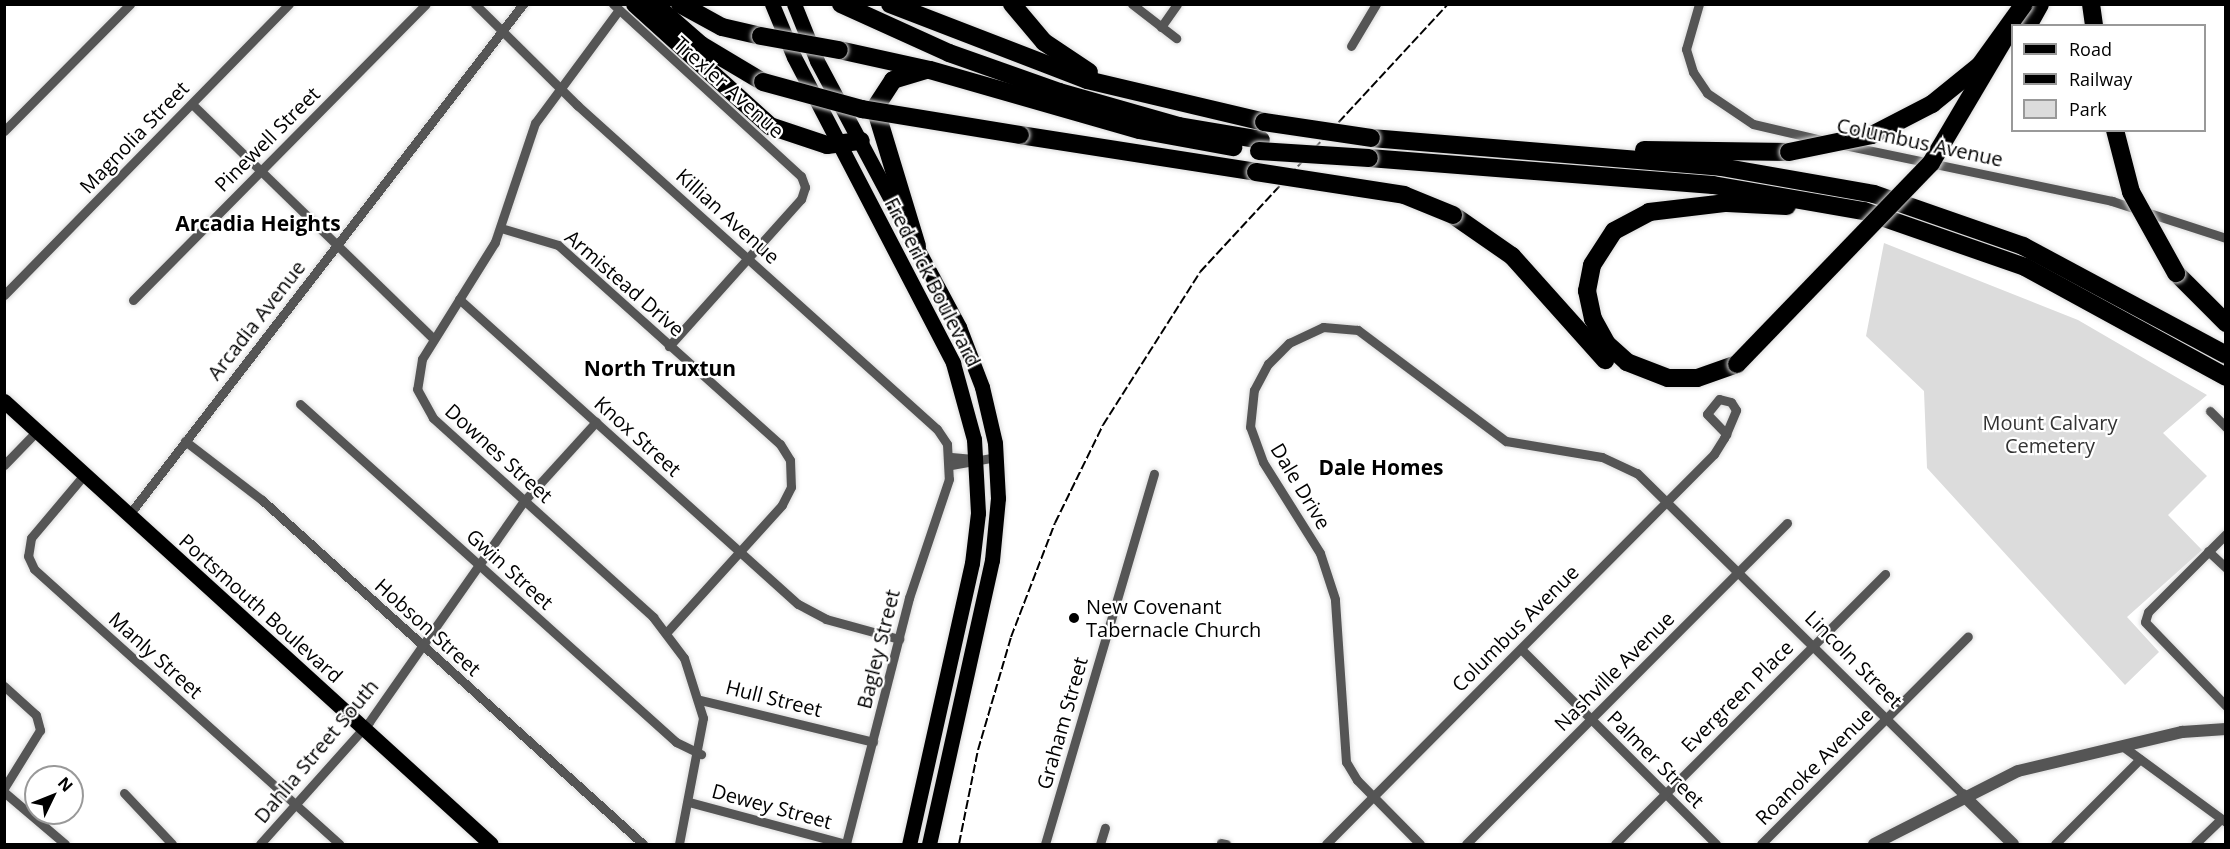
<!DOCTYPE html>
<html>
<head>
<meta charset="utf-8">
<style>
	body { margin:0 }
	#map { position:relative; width:2230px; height:849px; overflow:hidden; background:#fff; font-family:"Open Sans",sans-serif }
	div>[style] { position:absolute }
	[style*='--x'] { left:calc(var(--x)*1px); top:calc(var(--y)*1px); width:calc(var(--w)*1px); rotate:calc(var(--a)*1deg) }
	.green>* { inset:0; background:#dcdcdc }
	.roads { filter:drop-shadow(0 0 2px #dbdbdb) drop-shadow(0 0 2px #dbdbdb) }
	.minor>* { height:9px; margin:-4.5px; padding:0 4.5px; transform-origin:4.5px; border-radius:4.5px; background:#555 }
	.tertiary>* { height:12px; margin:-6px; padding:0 6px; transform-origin:6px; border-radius:6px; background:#555 }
	.primary>* { height:15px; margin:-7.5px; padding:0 7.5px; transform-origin:7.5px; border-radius:7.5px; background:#000 }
	.motorway>* { height:18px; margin:-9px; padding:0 9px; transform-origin:9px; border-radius:9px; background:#000 }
	.rail>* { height:2px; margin-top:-1px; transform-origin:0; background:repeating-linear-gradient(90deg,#000 0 9px,transparent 0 12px) }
	.bridges { filter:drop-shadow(0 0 2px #dbdbdb) drop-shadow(0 0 2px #dbdbdb) }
	.motorway-bridge>* { height:18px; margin:-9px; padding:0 9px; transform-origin:9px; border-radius:9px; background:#000 }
	.dots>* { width:16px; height:16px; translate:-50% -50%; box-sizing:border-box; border:3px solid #fff; border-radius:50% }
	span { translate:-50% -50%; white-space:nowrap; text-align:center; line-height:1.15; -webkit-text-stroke:4.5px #fff; paint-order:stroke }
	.street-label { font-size:20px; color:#000 }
	.park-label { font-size:20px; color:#333 }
	.poi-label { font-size:20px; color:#000 }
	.left { translate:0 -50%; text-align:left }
	.neighbourhood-label { font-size:21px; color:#000; font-weight:700 }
	.frame { position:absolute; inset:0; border:6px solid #000; pointer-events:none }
	.legend { position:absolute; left:2011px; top:24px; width:195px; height:108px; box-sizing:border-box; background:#fff; border:2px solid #999; margin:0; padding:8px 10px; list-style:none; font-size:18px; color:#000 }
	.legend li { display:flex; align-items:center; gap:12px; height:30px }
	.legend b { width:30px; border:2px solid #999 }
	.north { position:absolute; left:24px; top:765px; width:60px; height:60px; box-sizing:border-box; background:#fff; border:2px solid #999; border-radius:50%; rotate:47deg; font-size:16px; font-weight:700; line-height:24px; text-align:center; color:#000 }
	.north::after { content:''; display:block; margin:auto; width:21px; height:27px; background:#000; clip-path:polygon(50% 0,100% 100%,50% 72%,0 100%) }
</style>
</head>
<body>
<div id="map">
	<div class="green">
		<i style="clip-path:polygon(1884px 243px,2078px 320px,2207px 395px,2163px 433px,2207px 476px,2168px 515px,2202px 550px,2127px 617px,2159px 652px,2125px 685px,1927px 468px,1924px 391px,1866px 336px)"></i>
	</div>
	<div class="roads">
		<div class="minor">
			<i style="--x:475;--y:4;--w:144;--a:44.7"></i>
			<i style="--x:577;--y:105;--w:484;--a:42"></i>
			<i style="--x:937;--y:429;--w:18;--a:56"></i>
			<i style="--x:947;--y:444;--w:35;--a:87"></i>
			<i style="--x:949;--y:479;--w:126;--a:108.6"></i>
			<i style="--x:909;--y:598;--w:254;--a:104.4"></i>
			<i style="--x:613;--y:4;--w:255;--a:42.5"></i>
			<i style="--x:801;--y:176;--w:12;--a:70"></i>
			<i style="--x:805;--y:187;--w:13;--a:108"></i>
			<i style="--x:801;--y:199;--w:198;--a:131.9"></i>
			<i style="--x:1132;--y:4;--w:56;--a:37.7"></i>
			<i style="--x:1699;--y:4;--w:47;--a:106.1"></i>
			<i style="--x:1686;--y:49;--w:24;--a:73"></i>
			<i style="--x:1693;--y:72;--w:25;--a:56"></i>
			<i style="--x:1707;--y:93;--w:55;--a:34"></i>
			<i style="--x:1753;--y:124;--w:70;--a:13.2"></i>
			<i style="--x:618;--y:11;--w:139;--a:126.5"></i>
			<i style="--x:535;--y:123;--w:126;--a:108.6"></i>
			<i style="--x:495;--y:242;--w:138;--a:122"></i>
			<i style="--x:422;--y:359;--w:30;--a:99"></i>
			<i style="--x:417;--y:389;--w:33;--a:61"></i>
			<i style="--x:433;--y:418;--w:297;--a:42.1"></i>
			<i style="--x:653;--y:617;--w:51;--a:52.9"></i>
			<i style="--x:684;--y:658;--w:63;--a:72.4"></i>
			<i style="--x:703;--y:718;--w:128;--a:100.8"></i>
			<i style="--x:1161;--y:27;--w:28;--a:-55"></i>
			<i style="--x:1351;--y:46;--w:49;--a:-59.2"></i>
			<i style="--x:192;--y:104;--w:337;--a:44.2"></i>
			<i style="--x:4;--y:131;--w:179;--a:-45.2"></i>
			<i style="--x:1844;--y:145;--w:274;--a:11.8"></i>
			<i style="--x:2112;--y:201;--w:120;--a:18"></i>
			<i style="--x:501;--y:228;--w:59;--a:16.6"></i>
			<i style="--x:558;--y:245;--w:298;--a:41.9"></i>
			<i style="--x:780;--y:444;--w:19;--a:58"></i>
			<i style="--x:790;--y:460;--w:27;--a:88"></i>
			<i style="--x:791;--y:487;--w:20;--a:117"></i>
			<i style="--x:782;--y:505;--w:171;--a:132.2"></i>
			<i style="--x:4;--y:295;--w:407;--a:-45.6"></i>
			<i style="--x:459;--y:299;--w:456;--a:42"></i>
			<i style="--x:798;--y:604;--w:32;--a:28"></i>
			<i style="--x:826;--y:619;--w:76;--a:15.3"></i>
			<i style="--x:133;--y:300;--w:416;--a:-45.3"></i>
			<i style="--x:300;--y:404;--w:506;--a:41.95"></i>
			<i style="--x:676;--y:742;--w:28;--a:26"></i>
			<i style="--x:2210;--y:411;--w:23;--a:45"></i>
			<i style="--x:185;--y:441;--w:97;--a:37.5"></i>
			<i style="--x:262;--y:500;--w:513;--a:42.08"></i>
			<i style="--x:951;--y:457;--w:25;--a:5"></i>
			<i style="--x:4;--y:465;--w:47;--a:-45.9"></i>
			<i style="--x:951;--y:465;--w:47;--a:-9.9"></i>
			<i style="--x:84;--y:475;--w:82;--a:130.1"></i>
			<i style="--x:31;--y:538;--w:18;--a:99"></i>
			<i style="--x:28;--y:556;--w:14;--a:65"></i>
			<i style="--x:34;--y:569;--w:411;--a:42"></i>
			<i style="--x:128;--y:516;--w:647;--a:-52.35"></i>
			<i style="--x:2226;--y:534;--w:110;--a:135"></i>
			<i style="--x:2148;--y:612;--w:10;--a:107"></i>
			<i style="--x:2145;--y:622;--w:117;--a:46"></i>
			<i style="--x:2208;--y:551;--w:25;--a:43"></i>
			<i style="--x:1521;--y:649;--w:276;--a:45"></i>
			<i style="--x:4;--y:686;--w:43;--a:42.2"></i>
			<i style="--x:36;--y:715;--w:16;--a:75"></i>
			<i style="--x:40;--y:730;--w:68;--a:121.8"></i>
			<i style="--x:700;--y:700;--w:178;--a:13.6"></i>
			<i style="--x:2121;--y:745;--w:130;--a:36.3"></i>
			<i style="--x:4;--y:792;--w:80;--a:40.4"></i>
			<i style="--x:124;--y:793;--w:70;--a:46.7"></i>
			<i style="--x:689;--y:802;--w:163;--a:15"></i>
			<i style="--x:1221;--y:843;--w:5;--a:11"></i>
			<i style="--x:260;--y:844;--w:164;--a:-48.2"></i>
			<i style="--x:369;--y:722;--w:270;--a:-55"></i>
			<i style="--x:524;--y:501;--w:107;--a:-47.7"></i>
			<i style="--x:1045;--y:844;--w:386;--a:-73.6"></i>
			<i style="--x:1100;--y:844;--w:17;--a:-73"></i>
			<i style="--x:1326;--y:844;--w:550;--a:-45.15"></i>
			<i style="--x:1714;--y:454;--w:19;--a:-58"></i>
			<i style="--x:1724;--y:438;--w:4;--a:-63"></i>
			<i style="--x:1726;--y:434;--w:26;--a:-67"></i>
			<i style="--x:1736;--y:410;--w:9;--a:-122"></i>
			<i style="--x:1731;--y:402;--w:12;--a:-166"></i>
			<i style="--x:1719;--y:399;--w:19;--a:129"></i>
			<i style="--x:1707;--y:414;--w:28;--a:46"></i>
			<i style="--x:1420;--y:844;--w:90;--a:-134.5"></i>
			<i style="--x:1357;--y:780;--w:21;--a:-121"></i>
			<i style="--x:1346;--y:762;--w:163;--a:-93.9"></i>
			<i style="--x:1335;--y:599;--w:48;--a:-108.1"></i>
			<i style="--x:1320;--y:553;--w:107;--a:-122.1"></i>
			<i style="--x:1263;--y:462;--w:37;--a:-110"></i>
			<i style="--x:1250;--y:427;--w:37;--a:-84"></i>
			<i style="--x:1254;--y:390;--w:30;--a:-62"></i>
			<i style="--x:1268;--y:364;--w:30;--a:-45"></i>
			<i style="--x:1289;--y:343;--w:38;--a:-25"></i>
			<i style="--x:1323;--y:327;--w:35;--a:5"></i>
			<i style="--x:1358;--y:330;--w:185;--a:36.9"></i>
			<i style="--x:1506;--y:441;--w:97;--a:9.5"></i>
			<i style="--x:1602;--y:457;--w:38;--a:25"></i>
			<i style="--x:1637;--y:473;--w:458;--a:44.6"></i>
			<i style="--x:1466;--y:844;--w:454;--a:-45"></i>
			<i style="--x:1615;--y:844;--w:382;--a:-45"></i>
			<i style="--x:1761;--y:844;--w:293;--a:-45.1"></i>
			<i style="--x:2055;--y:844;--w:120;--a:-45"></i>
			<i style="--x:2195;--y:844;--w:36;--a:-44"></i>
		</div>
		<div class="tertiary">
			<i style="--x:1963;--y:795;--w:70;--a:44.4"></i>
			<i style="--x:1874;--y:844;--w:161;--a:-26.9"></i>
			<i style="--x:2018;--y:771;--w:169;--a:-13.4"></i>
			<i style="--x:2182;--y:732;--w:44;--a:-3.9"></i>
		</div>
		<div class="primary">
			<i style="--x:772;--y:4;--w:57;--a:67.5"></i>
			<i style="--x:794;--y:57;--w:345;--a:62.5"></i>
			<i style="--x:953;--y:363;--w:79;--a:74.6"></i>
			<i style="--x:974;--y:439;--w:74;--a:86.9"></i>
			<i style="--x:978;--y:513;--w:50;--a:96.8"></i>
			<i style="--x:972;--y:563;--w:288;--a:102.6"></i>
			<i style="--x:794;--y:4;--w:61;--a:68"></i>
			<i style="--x:817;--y:61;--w:302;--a:61.9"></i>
			<i style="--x:959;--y:327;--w:64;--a:69"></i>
			<i style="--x:982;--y:387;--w:57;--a:76.9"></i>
			<i style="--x:995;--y:443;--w:55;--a:86.9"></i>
			<i style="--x:998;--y:498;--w:62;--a:95.5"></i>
			<i style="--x:992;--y:560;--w:291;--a:102.5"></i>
			<i style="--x:4;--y:401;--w:658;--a:42.29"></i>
		</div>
		<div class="motorway">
			<i style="--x:635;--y:4;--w:182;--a:42.1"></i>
			<i style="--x:770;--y:126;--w:60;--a:18.4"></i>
			<i style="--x:827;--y:145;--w:34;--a:-7"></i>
			<i style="--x:654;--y:4;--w:62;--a:41.1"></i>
			<i style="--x:701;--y:45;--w:72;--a:30.8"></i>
			<i style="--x:680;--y:4;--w:48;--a:28.7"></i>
			<i style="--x:722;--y:27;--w:40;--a:13"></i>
			<i style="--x:841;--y:4;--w:119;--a:24.4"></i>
			<i style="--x:949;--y:53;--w:117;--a:19.5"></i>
			<i style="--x:1059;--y:92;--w:125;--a:15.8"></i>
			<i style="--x:1179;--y:126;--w:83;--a:9.7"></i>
			<i style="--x:890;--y:4;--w:211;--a:21.1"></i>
			<i style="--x:1087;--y:80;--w:182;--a:13.3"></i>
			<i style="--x:1012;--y:4;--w:50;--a:49.9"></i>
			<i style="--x:1044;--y:42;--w:54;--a:33.7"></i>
			<i style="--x:2091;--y:4;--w:22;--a:82"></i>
			<i style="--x:2028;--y:26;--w:25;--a:-61"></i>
			<i style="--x:839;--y:50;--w:93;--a:12.4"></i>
			<i style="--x:930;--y:70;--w:217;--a:16"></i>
			<i style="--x:1139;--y:130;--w:96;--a:10.3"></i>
			<i style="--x:1020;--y:135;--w:239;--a:8.9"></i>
			<i style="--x:1371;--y:138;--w:351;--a:4.7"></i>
			<i style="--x:1721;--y:167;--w:155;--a:10"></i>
			<i style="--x:1874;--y:194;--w:158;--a:19.2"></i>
			<i style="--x:2023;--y:246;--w:230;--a:28.2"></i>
			<i style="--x:1644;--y:150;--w:145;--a:0.8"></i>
			<i style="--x:1369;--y:158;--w:345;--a:4.5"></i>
			<i style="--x:1713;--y:185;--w:153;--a:9.8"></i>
			<i style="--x:1864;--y:211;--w:170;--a:19.2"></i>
			<i style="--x:2025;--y:267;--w:229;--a:28.7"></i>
			<i style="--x:1453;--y:215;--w:72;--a:34.8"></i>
			<i style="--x:1512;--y:256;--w:140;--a:48.2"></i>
			<i style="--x:917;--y:246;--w:144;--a:-106.9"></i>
			<i style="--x:875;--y:108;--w:33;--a:-57"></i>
			<i style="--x:893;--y:80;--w:34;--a:-17"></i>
			<i style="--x:2176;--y:273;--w:71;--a:45"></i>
			<i style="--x:1737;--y:364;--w:42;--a:160.7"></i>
			<i style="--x:1697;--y:378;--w:29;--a:180"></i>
			<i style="--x:1668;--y:378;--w:44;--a:-158.7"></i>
			<i style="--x:1627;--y:362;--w:27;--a:-138"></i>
			<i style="--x:1607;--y:344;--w:29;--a:-119"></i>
			<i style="--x:1593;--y:319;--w:29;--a:-102"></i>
			<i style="--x:1587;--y:291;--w:26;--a:-79"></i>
			<i style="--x:1592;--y:265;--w:40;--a:-57.1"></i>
			<i style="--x:1614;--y:231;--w:40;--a:-28"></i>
			<i style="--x:1649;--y:212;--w:78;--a:-6.7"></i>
			<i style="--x:1726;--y:203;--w:61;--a:2.8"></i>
		</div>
	</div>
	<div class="rail">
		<i style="--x:959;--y:844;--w:96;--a:-78.6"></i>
		<i style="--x:978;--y:750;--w:118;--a:-73.7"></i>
		<i style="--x:1011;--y:637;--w:122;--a:-68.9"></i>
		<i style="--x:1055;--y:523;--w:109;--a:-63.9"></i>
		<i style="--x:1103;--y:425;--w:181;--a:-57.6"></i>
		<i style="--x:1200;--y:272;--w:365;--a:-47.2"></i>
	</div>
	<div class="bridges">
		<div class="motorway-bridge">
			<i style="--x:761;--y:36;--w:79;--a:10.2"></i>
			<i style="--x:763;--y:82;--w:103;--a:15.3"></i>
			<i style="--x:862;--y:109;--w:160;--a:9.3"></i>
			<i style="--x:1264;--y:122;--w:108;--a:8.5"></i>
			<i style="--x:2115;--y:130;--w:64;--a:75.5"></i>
			<i style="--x:2131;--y:192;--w:93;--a:60.9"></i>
			<i style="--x:1259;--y:151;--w:110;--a:3.6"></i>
			<i style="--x:1789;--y:152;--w:85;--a:-11.6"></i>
			<i style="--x:1872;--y:135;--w:68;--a:-27.3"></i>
			<i style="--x:1932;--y:104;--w:62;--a:-39.1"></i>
			<i style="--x:1980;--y:65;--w:75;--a:-54.2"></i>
			<i style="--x:1256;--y:172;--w:150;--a:8.8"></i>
			<i style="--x:1404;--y:195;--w:53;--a:22.2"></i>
			<i style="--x:1737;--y:364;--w:279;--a:-46"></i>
			<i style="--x:1931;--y:163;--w:159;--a:-59.4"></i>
		</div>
	</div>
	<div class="dots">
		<i style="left:1074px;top:618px;background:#000"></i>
	</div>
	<div class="street-label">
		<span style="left:729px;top:87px;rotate:42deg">Trexler Avenue</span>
		<span style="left:134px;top:137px;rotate:-46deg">Magnolia Street</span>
		<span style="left:267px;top:139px;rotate:-45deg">Pinewell Street</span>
		<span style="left:1920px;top:142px;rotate:12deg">Columbus Avenue</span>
		<span style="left:728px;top:216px;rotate:42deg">Killian Avenue</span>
		<span style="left:933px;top:282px;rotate:63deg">Frederick Boulevard</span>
		<span style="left:625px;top:283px;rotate:41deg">Armistead Drive</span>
		<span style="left:256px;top:320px;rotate:-52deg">Arcadia Avenue</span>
		<span style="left:638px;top:436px;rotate:42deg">Knox Street</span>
		<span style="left:499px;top:453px;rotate:42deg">Downes Street</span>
		<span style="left:1301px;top:486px;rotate:59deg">Dale Drive</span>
		<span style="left:510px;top:569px;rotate:42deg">Gwin Street</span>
		<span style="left:261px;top:608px;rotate:42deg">Portsmouth Boulevard</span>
		<span style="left:428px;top:627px;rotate:42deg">Hobson Street</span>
		<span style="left:1515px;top:628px;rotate:-45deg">Columbus Avenue</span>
		<span style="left:878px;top:649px;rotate:-76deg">Bagley Street</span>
		<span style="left:156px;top:655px;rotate:42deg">Manly Street</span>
		<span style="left:1854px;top:659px;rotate:45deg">Lincoln Street</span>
		<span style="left:1614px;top:671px;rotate:-45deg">Nashville Avenue</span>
		<span style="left:1737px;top:696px;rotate:-45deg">Evergreen Place</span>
		<span style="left:774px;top:698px;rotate:14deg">Hull Street</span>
		<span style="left:1062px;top:723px;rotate:-74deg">Graham Street</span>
		<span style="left:316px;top:751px;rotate:-50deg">Dahlia Street South</span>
		<span style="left:1656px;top:759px;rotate:45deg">Palmer Street</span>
		<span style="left:1814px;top:766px;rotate:-45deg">Roanoke Avenue</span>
		<span style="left:772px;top:806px;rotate:15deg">Dewey Street</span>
	</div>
	<div class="park-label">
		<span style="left:2050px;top:434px">Mount Calvary<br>Cemetery</span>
	</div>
	<div class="poi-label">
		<span class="left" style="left:1086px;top:618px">New Covenant<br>Tabernacle Church</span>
	</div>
	<div class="neighbourhood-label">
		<span style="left:258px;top:223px">Arcadia Heights</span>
		<span style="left:660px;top:368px">North Truxtun</span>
		<span style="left:1381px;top:467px">Dale Homes</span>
	</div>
	<div class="frame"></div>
	<ul class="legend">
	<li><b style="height:8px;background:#000"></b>Road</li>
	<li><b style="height:8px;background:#000"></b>Railway</li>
	<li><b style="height:16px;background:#dcdcdc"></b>Park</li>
	</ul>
	<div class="north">N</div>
</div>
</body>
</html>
